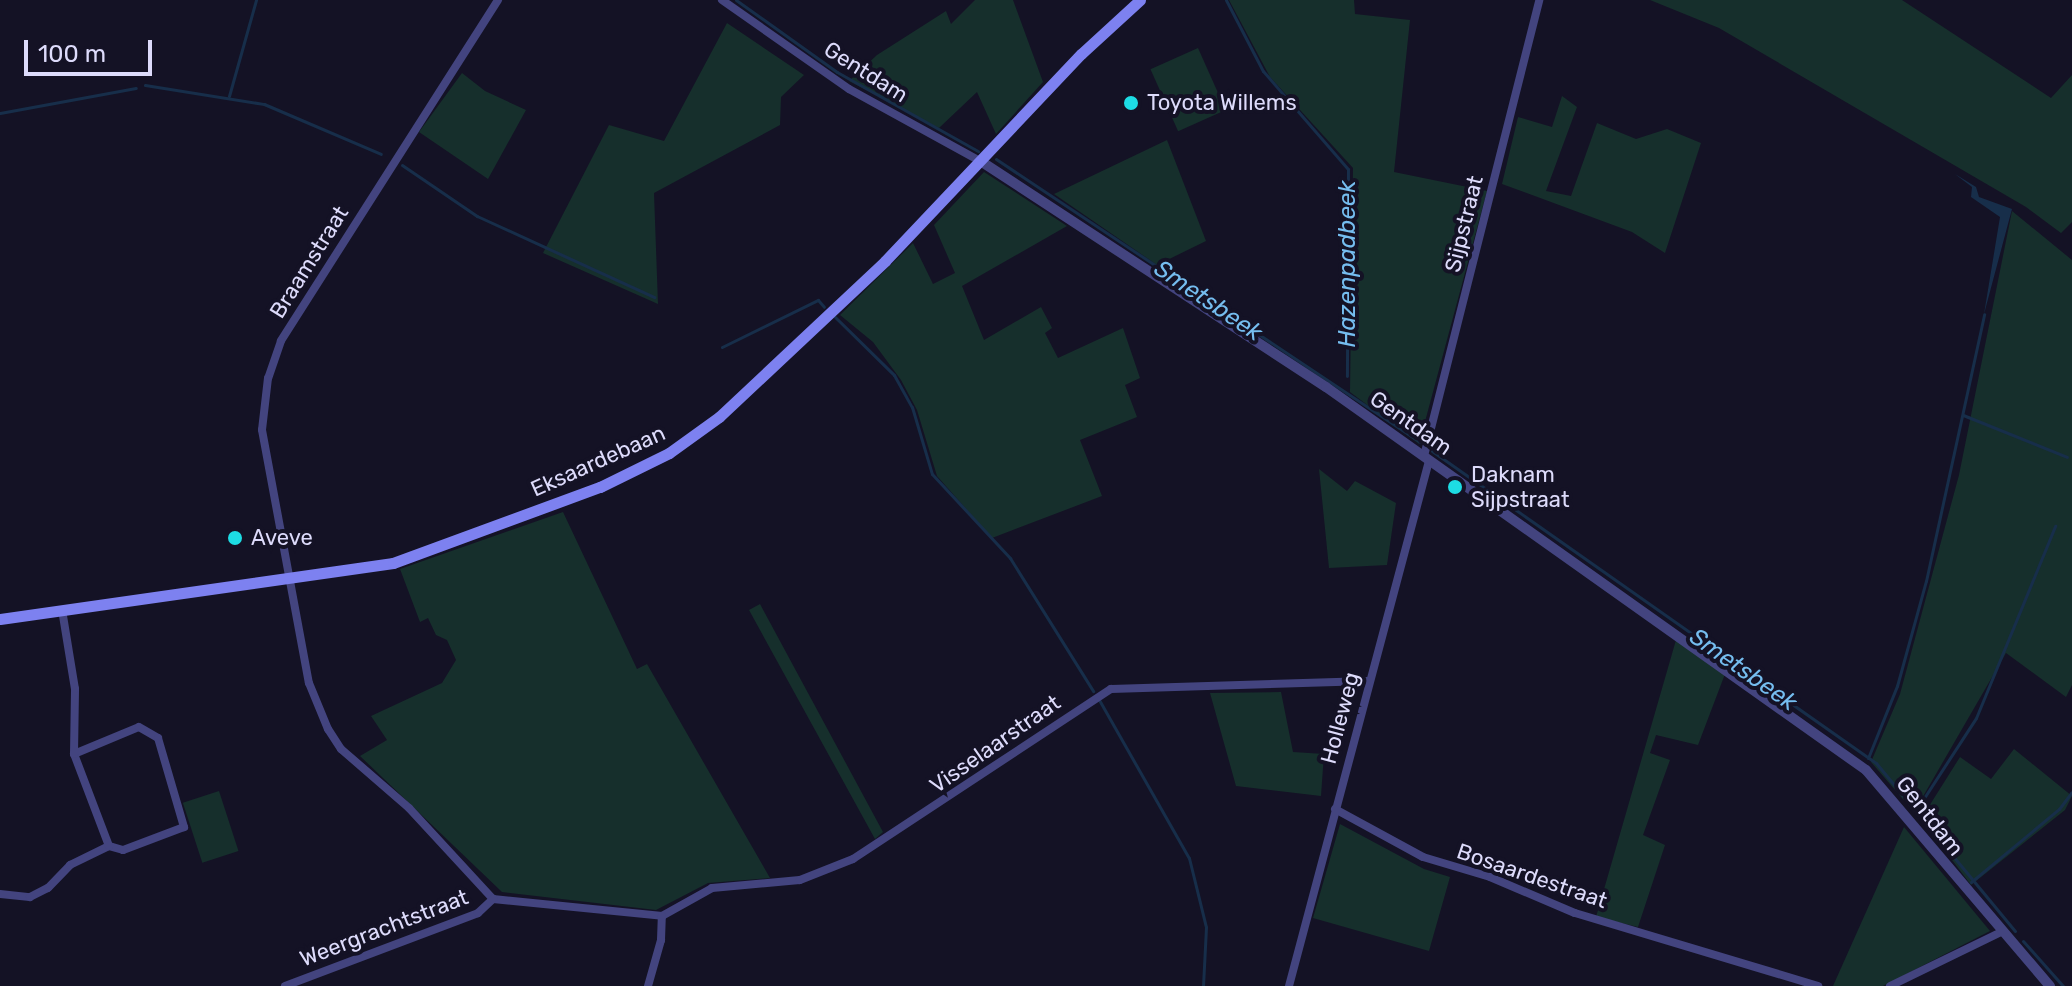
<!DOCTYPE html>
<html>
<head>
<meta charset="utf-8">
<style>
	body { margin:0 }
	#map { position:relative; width:2072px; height:986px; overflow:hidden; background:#141225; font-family:Rubik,sans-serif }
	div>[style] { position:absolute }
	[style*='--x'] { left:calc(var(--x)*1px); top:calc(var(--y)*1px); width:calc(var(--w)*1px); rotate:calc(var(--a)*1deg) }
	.green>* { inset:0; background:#162f2c; transform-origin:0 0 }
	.water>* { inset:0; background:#172e4a }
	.stream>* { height:3px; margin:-1.5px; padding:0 1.5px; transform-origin:1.5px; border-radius:1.5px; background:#172e4a }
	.minor>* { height:8px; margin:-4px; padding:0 4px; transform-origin:4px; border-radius:4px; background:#43447f }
	.tertiary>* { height:10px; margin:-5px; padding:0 5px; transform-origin:5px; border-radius:5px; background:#43447f }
	.secondary>* { height:11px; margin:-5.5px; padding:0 5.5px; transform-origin:5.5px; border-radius:5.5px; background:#7d81f0 }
	.dots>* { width:22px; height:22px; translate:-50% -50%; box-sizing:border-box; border:4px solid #141225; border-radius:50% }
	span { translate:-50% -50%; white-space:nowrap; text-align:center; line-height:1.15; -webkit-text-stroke:8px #141225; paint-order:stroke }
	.street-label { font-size:22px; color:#dddbfb }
	.poi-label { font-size:22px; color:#dddbfb }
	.left { translate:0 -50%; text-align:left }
	.water-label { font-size:24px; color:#75bdef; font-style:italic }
	.scale { position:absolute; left:24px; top:40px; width:128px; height:36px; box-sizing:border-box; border:4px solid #dddbfb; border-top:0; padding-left:10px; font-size:24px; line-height:28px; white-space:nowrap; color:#dddbfb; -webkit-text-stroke:6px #141225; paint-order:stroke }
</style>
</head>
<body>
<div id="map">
	<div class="green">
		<i style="clip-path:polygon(975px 0,1013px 0,1043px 82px,996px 134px,977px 92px,939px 128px,849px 81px,877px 55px,946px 11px,951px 24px)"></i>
		<i style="clip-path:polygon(1229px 0,1354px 0,1355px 14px,1410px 20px,1394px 172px,1487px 191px,1419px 444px,1350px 392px,1353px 168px,1270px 77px)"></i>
		<i style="clip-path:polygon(1650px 0,1902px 0,2051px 98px,2072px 75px,2072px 222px,2061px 233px,2026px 207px,1719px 28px)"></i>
		<i style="clip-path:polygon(727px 23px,804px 75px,781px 97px,780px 125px,654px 193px,658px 304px,543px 253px,609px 125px,664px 141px)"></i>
		<i style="left:1198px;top:48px;width:68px;height:52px;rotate:66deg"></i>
		<i style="clip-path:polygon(462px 73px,485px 91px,526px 110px,488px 179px,419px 132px)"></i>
		<i style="clip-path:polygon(1562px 96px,1577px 107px,1546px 191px,1571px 196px,1597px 123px,1636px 139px,1667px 129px,1701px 143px,1665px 253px,1632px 232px,1502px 184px,1518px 117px,1552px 127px)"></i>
		<i style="clip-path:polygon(1167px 140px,1206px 241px,1157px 265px,1054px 194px)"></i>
		<i style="clip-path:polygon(984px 172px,1067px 226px,962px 286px,984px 340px,1041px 307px,1052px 328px,1045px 333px,1058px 358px,1123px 328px,1140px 378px,1125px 385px,1137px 417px,1080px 440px,1102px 496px,992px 538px,937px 476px,917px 410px,901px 380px,873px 342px,840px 315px,913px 243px,933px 284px,955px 273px,934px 225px)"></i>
		<i style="clip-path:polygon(2012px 211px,2072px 260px,2072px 685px,2066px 697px,2006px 653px,1914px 812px,1871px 762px,1900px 694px,1959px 475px)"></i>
		<i style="clip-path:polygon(1319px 469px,1347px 491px,1355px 481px,1396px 503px,1387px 565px,1329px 568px)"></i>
		<i style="clip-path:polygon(563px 512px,637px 669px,647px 664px,770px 878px,708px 883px,656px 910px,502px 892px,360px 756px,387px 740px,371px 716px,442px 683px,456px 660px,447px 640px,436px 635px,428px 618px,420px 622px,400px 569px)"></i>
		<i style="clip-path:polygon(760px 604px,883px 832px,875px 839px,749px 610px)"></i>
		<i style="clip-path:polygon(1676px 640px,1725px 674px,1698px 745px,1656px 735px,1650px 753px,1670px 760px,1643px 835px,1665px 845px,1638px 927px,1596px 917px)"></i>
		<i style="clip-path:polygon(1281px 692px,1293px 752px,1324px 754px,1321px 796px,1236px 786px,1210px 693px)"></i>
		<i style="clip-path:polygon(2014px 749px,2072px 796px,2065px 810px,1971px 885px,1921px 819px,1960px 757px,1991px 779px)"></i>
		<i style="left:219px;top:791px;width:63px;height:38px;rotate:72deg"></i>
		<i style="clip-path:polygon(1340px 824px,1424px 869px,1450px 877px,1429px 951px,1313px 918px)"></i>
		<i style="clip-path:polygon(1904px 827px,1990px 931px,1883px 986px,1833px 986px)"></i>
	</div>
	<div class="water">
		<i style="clip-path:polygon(1955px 174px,1976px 187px,1979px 197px,2012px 209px,1984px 314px,2000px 217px,1971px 197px,1972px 187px)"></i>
	</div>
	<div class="stream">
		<i style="--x:736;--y:0;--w:124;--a:35.5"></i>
		<i style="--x:837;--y:72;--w:162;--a:29.3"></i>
		<i style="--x:1226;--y:0;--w:80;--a:62.5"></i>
		<i style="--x:1263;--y:71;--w:130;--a:49.1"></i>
		<i style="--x:1348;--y:169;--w:207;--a:90.3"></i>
		<i style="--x:145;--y:85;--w:121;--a:9.1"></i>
		<i style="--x:264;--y:104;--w:127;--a:23.1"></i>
		<i style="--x:229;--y:96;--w:100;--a:-74.3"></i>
		<i style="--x:0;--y:113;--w:138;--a:-10.4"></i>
		<i style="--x:996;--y:159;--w:510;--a:33.72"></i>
		<i style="--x:402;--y:165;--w:91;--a:34.2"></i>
		<i style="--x:477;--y:216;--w:195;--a:24.6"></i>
		<i style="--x:835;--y:317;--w:83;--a:44.5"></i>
		<i style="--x:894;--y:375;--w:37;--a:61"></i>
		<i style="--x:912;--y:407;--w:70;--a:73.4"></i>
		<i style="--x:932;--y:474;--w:115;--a:47.1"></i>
		<i style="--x:1010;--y:558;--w:157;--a:58"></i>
		<i style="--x:722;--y:347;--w:107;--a:-26.1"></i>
		<i style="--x:818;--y:300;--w:9;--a:49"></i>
		<i style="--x:1963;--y:415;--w:112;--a:22"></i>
		<i style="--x:1432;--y:451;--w:543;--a:35.1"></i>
		<i style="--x:1876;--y:763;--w:218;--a:50.4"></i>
		<i style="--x:1098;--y:698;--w:184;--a:60.4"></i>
		<i style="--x:1189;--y:858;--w:71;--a:76.2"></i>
		<i style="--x:1206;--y:927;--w:59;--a:92.9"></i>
		<i style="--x:1868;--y:758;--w:78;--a:-68.1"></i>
		<i style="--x:1897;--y:686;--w:109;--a:-74.6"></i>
		<i style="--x:1926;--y:581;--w:273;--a:-77.7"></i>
		<i style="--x:1924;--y:798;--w:95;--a:-57"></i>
		<i style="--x:1976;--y:718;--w:208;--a:-67.6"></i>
		<i style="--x:1971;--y:882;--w:114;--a:-39.7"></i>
		<i style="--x:2059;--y:809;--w:21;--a:-53"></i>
		<i style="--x:2023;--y:941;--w:60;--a:48.4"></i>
	</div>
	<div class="minor">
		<i style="--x:498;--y:0;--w:404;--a:122.5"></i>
		<i style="--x:281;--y:341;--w:39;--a:109"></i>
		<i style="--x:268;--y:378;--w:52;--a:96.6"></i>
		<i style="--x:262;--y:430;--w:257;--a:79.5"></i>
		<i style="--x:309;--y:683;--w:50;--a:67.6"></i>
		<i style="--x:328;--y:729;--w:24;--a:57"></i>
		<i style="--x:341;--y:749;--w:90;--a:40.9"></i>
		<i style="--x:409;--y:808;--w:124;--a:47.3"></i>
		<i style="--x:493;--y:899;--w:170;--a:5.7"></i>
		<i style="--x:662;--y:916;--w:57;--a:-29.2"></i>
		<i style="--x:712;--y:888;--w:88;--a:-5.2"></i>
		<i style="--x:800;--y:880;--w:57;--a:-21.6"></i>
		<i style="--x:853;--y:859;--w:309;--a:-33.4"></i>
		<i style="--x:1111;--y:689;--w:258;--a:-1.8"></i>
		<i style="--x:722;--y:0;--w:155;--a:35"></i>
		<i style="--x:849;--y:89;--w:152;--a:28.8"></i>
		<i style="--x:1424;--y:456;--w:470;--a:-75.8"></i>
		<i style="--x:74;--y:754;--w:70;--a:-22.6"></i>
		<i style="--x:139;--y:727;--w:22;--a:30"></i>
		<i style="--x:158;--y:738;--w:93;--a:73.7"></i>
		<i style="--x:184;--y:827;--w:65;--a:159.3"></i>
		<i style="--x:123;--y:850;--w:15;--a:-164"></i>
		<i style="--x:1335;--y:809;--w:100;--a:28.6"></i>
		<i style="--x:1423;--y:857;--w:70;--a:16.6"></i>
		<i style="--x:1490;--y:877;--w:92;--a:23"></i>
		<i style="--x:1575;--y:913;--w:254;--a:16.7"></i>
		<i style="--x:0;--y:894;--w:30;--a:6"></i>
		<i style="--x:30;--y:897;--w:20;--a:-27"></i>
		<i style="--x:48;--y:888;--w:32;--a:-46"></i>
		<i style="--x:70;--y:865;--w:43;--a:-26"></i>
		<i style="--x:109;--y:846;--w:98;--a:-110.8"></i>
		<i style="--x:74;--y:754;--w:65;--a:-89.1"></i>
		<i style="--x:75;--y:689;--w:80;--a:-99.3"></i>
		<i style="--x:285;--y:986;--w:206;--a:-20.7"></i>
		<i style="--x:478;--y:913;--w:21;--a:-43"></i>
		<i style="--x:648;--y:986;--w:48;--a:-74.2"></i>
		<i style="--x:661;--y:940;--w:24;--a:-88"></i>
		<i style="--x:1289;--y:986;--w:543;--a:-75.07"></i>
		<i style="--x:1890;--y:986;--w:123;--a:-25.9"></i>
	</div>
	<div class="tertiary">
		<i style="--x:982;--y:162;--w:411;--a:33.2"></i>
		<i style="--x:1326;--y:387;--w:662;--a:35.35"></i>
		<i style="--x:1866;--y:770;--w:284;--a:49.6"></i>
	</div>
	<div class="secondary">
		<i style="--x:0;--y:619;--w:397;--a:-8.1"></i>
		<i style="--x:393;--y:563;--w:221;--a:-20.2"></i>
		<i style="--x:600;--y:487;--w:77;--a:-26.2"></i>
		<i style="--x:669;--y:453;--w:62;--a:-35.8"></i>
		<i style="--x:719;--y:417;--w:228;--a:-43.2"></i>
		<i style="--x:885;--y:261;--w:285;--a:-46.6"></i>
		<i style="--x:1081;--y:54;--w:80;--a:-42.5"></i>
	</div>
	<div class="dots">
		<i style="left:1131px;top:103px;background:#1ddce4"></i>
		<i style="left:1455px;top:487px;background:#1ddce4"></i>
		<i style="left:235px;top:538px;background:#1ddce4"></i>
	</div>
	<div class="street-label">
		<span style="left:866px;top:72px;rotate:32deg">Gentdam</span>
		<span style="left:1464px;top:224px;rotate:-76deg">Sijpstraat</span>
		<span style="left:309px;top:262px;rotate:-58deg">Braamstraat</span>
		<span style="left:1411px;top:423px;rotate:35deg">Gentdam</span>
		<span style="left:598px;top:461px;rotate:-24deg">Eksaardebaan</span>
		<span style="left:1340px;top:718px;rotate:-75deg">Holleweg</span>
		<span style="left:995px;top:744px;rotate:-35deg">Visselaarstraat</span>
		<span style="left:1930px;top:816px;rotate:52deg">Gentdam</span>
		<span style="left:1532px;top:876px;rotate:19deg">Bosaardestraat</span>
		<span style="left:384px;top:928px;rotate:-21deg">Weergrachtstraat</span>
	</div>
	<div class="poi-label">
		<span class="left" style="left:1147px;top:103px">Toyota Willems</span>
		<span class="left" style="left:1471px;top:487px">Daknam<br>Sijpstraat</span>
		<span class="left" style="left:251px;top:538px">Aveve</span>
	</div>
	<div class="water-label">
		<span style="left:1348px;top:264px;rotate:-90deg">Hazenpadbeek</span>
		<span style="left:1208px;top:301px;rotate:34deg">Smetsbeek</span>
		<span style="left:1743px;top:670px;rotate:35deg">Smetsbeek</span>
	</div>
	<div class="scale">100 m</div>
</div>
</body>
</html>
